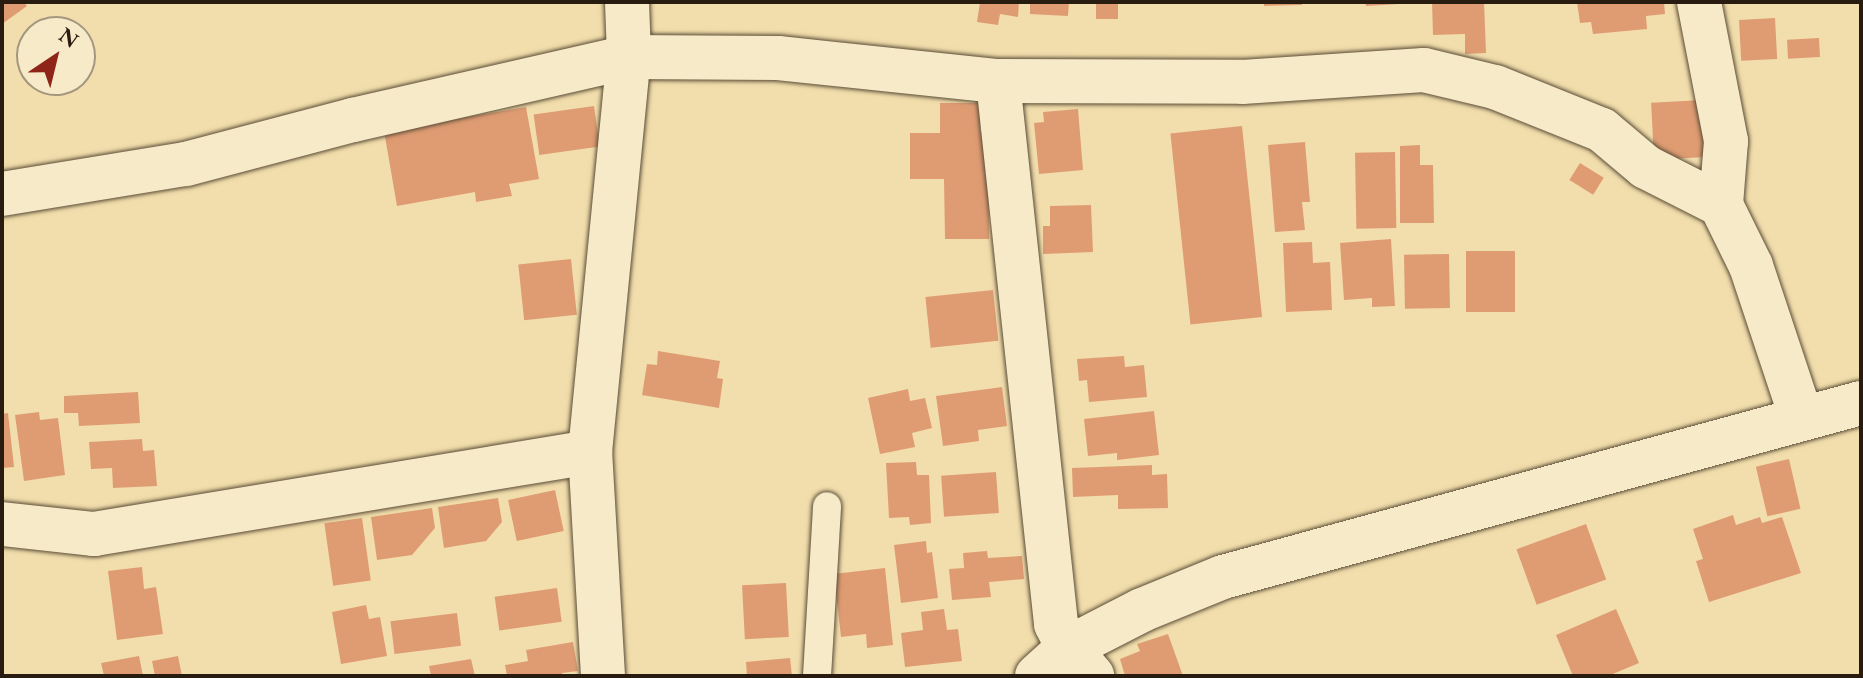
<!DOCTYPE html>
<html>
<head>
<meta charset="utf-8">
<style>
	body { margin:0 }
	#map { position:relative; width:1863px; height:678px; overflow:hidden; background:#f2deac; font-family:"EB Garamond",serif }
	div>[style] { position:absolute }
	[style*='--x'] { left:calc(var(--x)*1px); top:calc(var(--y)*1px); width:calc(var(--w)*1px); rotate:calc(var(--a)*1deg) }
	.building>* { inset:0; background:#df9c73; transform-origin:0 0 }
	.roads { filter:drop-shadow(0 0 2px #5a4c37) drop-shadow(0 0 2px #5a4c37) }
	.service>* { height:28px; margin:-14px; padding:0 14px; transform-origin:14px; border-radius:14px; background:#f7eac9 }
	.minor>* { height:44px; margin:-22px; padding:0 22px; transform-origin:22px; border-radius:22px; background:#f7eac9 }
	.tertiary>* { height:44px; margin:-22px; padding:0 22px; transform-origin:22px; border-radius:22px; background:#f7eac9 }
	span { translate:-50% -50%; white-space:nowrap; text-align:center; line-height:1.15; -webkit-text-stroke:6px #f7eac9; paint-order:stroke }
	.frame { position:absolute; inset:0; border:4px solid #281b10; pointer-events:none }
	.north { position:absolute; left:16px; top:16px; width:80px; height:80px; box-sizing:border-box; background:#f7eac9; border:2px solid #a4977f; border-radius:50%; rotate:35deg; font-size:22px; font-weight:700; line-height:32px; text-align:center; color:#281b10 }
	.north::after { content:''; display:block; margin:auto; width:28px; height:36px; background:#8f2418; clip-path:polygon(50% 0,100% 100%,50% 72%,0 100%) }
</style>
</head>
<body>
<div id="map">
	<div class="building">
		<i style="clip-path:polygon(2px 2px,24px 2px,27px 6px,2px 24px)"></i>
		<i style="clip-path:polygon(980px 2px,1019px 2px,1018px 17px,1000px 14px,998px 25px,977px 22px)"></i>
		<i style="clip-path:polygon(1030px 2px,1069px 2px,1068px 16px,1030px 14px)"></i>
		<i style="left:1096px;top:2px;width:22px;height:17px"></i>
		<i style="clip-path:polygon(1264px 2px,1302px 2px,1302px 5px,1264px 6px)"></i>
		<i style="clip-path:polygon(1365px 2px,1399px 2px,1399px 4px,1366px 6px)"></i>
		<i style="clip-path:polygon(1432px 2px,1484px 2px,1486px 53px,1465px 54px,1465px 34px,1433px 35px)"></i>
		<i style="clip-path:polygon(1577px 2px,1664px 2px,1665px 14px,1646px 16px,1647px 29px,1593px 34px,1591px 22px,1580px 23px)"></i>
		<i style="left:1775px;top:18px;width:41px;height:36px;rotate:87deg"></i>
		<i style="left:1819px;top:38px;width:19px;height:32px;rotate:87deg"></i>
		<i style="left:1703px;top:100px;width:57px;height:52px;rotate:87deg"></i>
		<i style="clip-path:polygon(940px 103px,980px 103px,980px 131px,988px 131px,989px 239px,945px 239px,944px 179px,910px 179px,910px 133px,940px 133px)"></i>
		<i style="left:594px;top:106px;width:41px;height:61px;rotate:82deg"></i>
		<i style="clip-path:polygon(526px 107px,539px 179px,509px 184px,512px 196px,476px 202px,475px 192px,397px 206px,384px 131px)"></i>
		<i style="clip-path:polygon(1078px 109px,1083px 170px,1039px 174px,1034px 123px,1044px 122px,1043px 112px)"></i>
		<i style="left:1242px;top:126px;width:192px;height:72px;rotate:84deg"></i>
		<i style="clip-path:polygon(1305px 142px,1310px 202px,1302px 202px,1305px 230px,1275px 232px,1268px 145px)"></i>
		<i style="clip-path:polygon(1420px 145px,1420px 165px,1433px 165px,1434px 223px,1400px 223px,1400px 146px)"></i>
		<i style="left:1395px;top:152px;width:76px;height:40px;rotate:89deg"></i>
		<i style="left:1580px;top:163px;width:28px;height:20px;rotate:32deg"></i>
		<i style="clip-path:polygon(1091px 205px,1093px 252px,1043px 254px,1043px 226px,1050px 226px,1050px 206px)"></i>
		<i style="clip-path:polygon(1391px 239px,1395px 306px,1372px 307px,1372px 298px,1344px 300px,1340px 243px)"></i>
		<i style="clip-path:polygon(1312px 242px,1313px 263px,1330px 262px,1332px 310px,1286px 312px,1283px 243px)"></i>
		<i style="left:1515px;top:251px;width:61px;height:49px;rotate:90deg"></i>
		<i style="left:1449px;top:254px;width:54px;height:45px;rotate:89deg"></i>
		<i style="left:571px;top:259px;width:56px;height:53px;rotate:84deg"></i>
		<i style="left:993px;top:290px;width:51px;height:68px;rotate:84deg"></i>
		<i style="clip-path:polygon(658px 351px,720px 361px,717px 378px,723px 379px,719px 408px,642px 395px,647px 364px,657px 365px)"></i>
		<i style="clip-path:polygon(1124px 356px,1125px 367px,1144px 365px,1147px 397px,1089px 402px,1087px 380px,1079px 381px,1077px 359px)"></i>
		<i style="clip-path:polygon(1002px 387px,1007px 426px,978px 430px,979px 441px,943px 446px,936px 396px)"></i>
		<i style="clip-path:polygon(908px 389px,910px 401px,925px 398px,932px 428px,912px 433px,915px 447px,880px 454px,868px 398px)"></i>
		<i style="clip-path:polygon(138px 392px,140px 423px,79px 426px,78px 413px,64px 413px,64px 396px)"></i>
		<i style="clip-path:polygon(1154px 411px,1159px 455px,1117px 460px,1117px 453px,1088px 456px,1084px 419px)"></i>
		<i style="clip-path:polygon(39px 412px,40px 420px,58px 418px,65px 475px,24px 481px,15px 415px)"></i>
		<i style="clip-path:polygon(8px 413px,14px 467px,2px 468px,2px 414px)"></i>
		<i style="clip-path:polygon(142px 439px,143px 451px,154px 450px,157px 486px,113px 488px,112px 468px,91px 469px,89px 442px)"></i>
		<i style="left:1789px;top:459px;width:51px;height:34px;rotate:77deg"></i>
		<i style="clip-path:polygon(916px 462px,917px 475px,929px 475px,931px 523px,910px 525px,909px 517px,889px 518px,886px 463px)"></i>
		<i style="clip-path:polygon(1152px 465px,1152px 475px,1167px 474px,1168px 508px,1118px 509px,1118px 495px,1073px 497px,1072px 468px)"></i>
		<i style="left:996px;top:472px;width:41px;height:55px;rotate:86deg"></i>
		<i style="left:555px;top:490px;width:42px;height:48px;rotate:78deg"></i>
		<i style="clip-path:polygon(498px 498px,502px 522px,486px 541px,444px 548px,438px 507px)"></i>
		<i style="clip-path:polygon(432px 508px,435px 528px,412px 555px,377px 560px,371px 517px)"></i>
		<i style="clip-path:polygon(1733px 515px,1736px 525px,1760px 517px,1762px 523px,1782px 517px,1801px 573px,1709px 602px,1696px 561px,1703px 559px,1693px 529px)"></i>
		<i style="left:362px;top:518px;width:63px;height:38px;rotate:82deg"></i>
		<i style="left:1586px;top:524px;width:59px;height:74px;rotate:70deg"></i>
		<i style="clip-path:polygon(926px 541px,927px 553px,932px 552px,938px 598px,901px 603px,894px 545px)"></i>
		<i style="clip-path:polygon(987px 551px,988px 558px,1022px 556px,1024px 579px,989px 582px,991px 597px,952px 600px,949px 569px,964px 568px,963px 553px)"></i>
		<i style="clip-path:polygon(142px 567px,144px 589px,156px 587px,163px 634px,117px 640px,108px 571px)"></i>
		<i style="clip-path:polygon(885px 568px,893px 645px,867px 648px,866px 634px,841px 637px,834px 574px)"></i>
		<i style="left:786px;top:583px;width:54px;height:44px;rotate:87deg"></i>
		<i style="left:557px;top:588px;width:34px;height:63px;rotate:82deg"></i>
		<i style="clip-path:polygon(366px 605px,369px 619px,380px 617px,387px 656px,341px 664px,332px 612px)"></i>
		<i style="clip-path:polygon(944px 609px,947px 630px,958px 629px,962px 661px,905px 667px,901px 633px,923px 630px,921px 612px)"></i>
		<i style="clip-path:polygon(1616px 609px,1639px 663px,1608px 676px,1573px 676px,1556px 635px)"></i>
		<i style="left:457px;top:613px;width:33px;height:67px;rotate:83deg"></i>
		<i style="clip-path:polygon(1168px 634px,1183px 676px,1125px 676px,1120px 659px,1140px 651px,1137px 644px)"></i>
		<i style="clip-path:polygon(573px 642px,578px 671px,562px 673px,563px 676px,507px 676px,505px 665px,528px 661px,526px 650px)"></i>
		<i style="clip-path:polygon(139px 656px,143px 676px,104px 676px,101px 663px)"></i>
		<i style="clip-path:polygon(178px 656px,182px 676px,155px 676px,152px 661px)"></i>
		<i style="clip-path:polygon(790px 658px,792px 676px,747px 676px,746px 662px)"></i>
		<i style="clip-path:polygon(471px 659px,475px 676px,431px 676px,429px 666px)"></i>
	</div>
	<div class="roads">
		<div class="service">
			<i style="--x:817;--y:676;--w:170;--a:-86.6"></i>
		</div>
		<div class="minor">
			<i style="--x:1699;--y:2;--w:142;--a:79"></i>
			<i style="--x:1726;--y:141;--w:64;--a:94.5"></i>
			<i style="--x:1721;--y:205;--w:68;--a:63.8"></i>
			<i style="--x:1751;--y:266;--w:161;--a:71.6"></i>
			<i style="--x:998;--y:81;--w:546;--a:83.9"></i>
			<i style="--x:1056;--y:624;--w:27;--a:63"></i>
			<i style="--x:1068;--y:648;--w:37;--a:49"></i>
			<i style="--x:2;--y:194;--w:186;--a:-9.3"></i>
			<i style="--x:186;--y:164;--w:173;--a:-14.8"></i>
			<i style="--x:353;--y:120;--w:283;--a:-12.9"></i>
			<i style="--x:629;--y:57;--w:149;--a:0.4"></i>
			<i style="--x:778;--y:58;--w:221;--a:6"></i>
			<i style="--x:998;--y:81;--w:244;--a:0.2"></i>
			<i style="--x:1242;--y:82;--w:182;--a:-3.8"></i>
			<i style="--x:1424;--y:70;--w:73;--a:13.5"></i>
			<i style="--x:1495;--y:87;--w:115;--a:21.9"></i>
			<i style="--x:1602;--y:130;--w:57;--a:40.1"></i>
			<i style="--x:1646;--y:167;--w:84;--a:26.9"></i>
			<i style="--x:2;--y:524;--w:93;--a:6.2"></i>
			<i style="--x:94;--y:534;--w:503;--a:-9.39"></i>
			<i style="--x:603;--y:676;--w:224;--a:-93.3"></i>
			<i style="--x:590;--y:452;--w:397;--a:-84.4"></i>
			<i style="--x:1037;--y:676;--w:42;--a:-42.1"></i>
			<i style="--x:1068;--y:648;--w:83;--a:-27.2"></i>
			<i style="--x:1142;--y:610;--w:87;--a:-22.2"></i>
			<i style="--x:1223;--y:577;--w:661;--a:-15.26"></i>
		</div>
		<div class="tertiary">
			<i style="--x:627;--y:2;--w:55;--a:87.9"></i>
		</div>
	</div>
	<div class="frame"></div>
	<div class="north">N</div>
</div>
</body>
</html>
